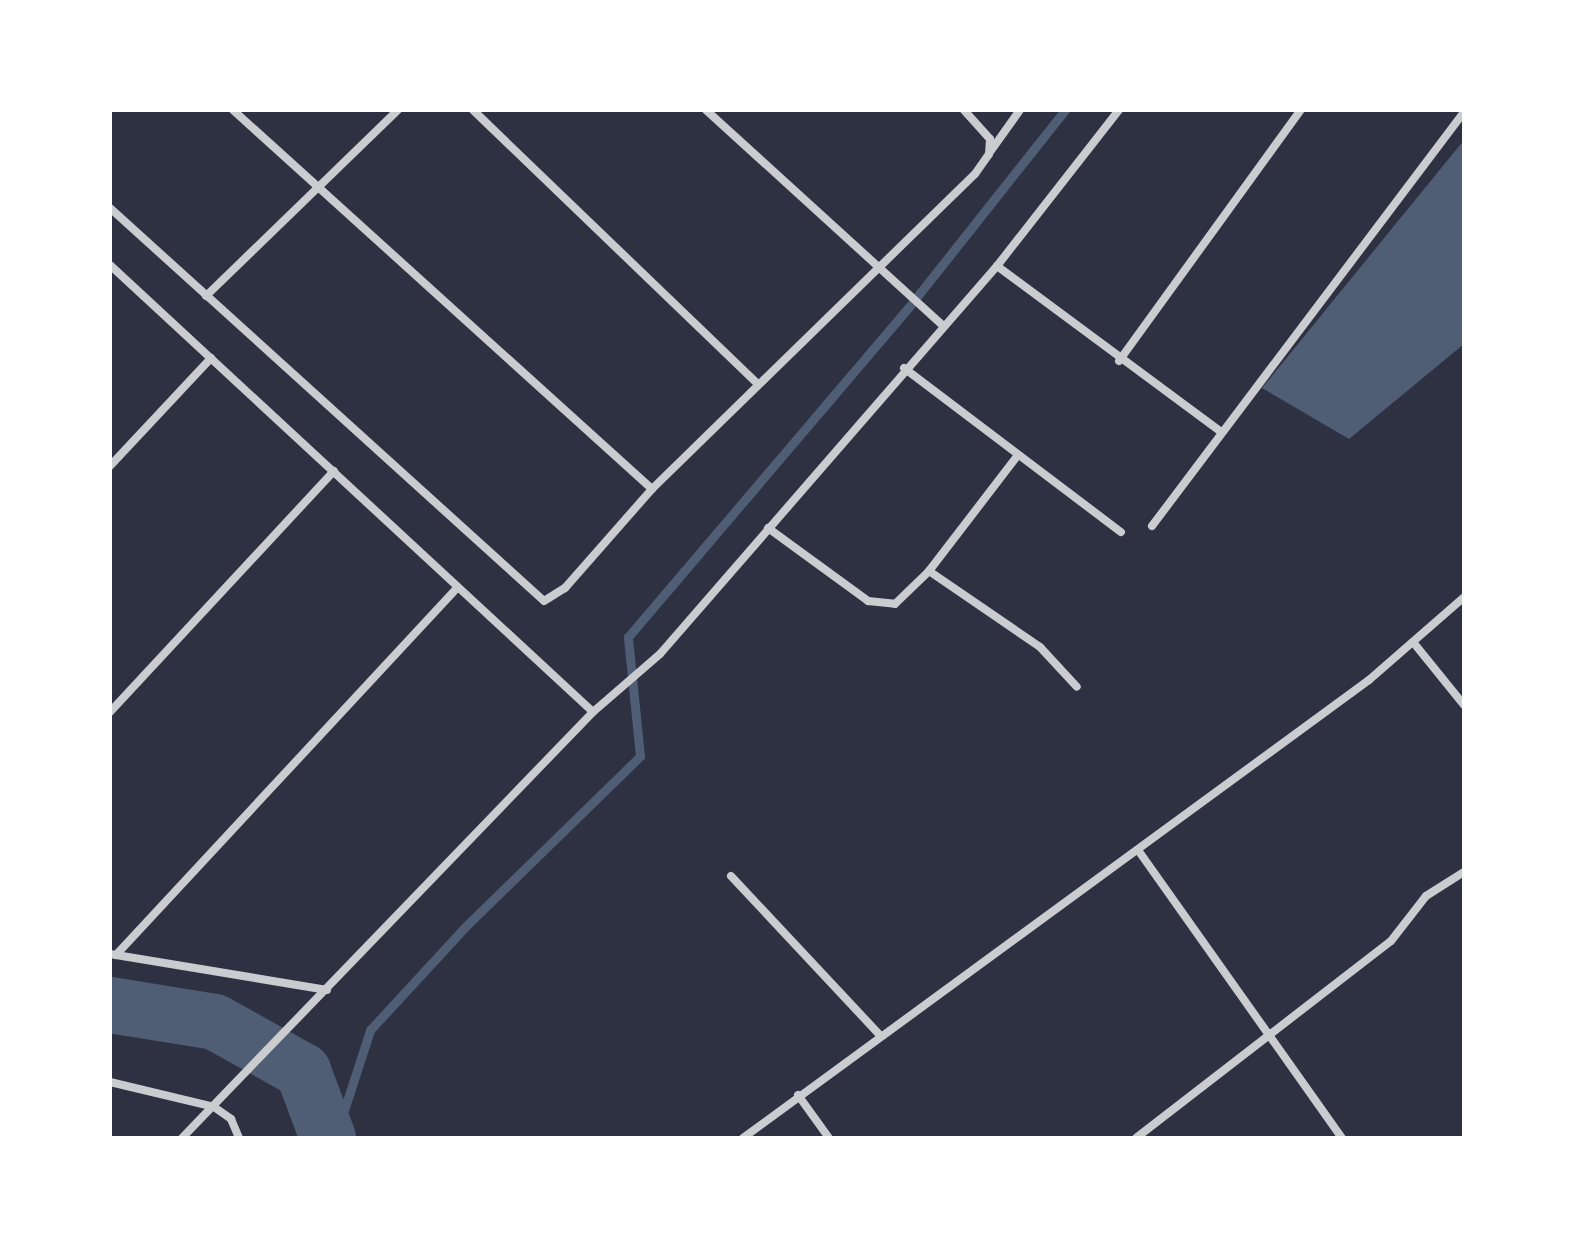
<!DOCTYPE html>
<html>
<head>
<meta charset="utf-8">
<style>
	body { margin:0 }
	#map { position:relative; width:1574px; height:1248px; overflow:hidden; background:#2d3142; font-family:"IBM Plex Sans",sans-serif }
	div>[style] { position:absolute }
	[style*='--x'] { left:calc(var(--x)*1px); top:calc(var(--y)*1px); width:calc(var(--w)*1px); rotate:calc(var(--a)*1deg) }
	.water>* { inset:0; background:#4f5d75 }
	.stream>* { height:9px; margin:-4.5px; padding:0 4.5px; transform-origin:4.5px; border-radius:4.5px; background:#4f5d75 }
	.river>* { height:56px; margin:-28px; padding:0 28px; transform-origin:28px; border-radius:28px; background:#4f5d75 }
	.minor>* { height:8px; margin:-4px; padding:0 4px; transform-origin:4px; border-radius:4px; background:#caccd0 }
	span { translate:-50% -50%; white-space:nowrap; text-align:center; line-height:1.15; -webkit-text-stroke:6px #fff; paint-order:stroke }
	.frame { position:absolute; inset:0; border:112px solid #fff; pointer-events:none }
</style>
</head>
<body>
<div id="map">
	<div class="water">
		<i style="clip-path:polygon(1464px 140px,1464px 344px,1349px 439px,1262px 388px)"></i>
	</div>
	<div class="stream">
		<i style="--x:335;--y:1138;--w:114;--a:-72"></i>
		<i style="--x:370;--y:1030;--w:140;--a:-47.3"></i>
		<i style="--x:465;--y:927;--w:245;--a:-44.3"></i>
		<i style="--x:640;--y:756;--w:120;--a:-95.8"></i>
		<i style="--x:628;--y:637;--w:432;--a:-49.6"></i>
		<i style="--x:908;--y:308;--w:253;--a:-51.6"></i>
	</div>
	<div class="river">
		<i style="--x:110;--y:1005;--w:106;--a:9.2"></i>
		<i style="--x:215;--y:1022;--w:101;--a:29.1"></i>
		<i style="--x:303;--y:1071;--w:72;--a:69.5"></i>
	</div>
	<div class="minor">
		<i style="--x:233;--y:110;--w:565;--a:42.13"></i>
		<i style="--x:473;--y:110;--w:394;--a:43.9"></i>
		<i style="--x:706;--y:110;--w:318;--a:42.3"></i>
		<i style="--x:990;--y:152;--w:52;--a:-54.5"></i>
		<i style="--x:110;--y:208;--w:585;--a:42.16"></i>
		<i style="--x:544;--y:601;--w:25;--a:-32"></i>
		<i style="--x:565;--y:588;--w:132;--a:-48.7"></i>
		<i style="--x:652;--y:489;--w:451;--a:-44.3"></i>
		<i style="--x:975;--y:174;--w:24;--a:-55"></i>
		<i style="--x:989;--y:154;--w:15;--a:-86"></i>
		<i style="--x:990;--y:139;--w:39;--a:-132"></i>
		<i style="--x:110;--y:265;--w:658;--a:42.78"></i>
		<i style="--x:997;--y:266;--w:279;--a:36.5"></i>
		<i style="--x:206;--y:296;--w:267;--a:-44.1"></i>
		<i style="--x:1119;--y:361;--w:310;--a:-54.1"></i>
		<i style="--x:904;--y:368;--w:272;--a:37.1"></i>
		<i style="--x:110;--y:466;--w:148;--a:-46.9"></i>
		<i style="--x:1152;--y:526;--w:518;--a:-53"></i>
		<i style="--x:768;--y:528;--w:124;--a:36.1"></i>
		<i style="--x:868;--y:601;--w:27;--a:6"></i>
		<i style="--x:895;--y:604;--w:47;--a:-44.1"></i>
		<i style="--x:929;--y:571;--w:146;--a:-52.5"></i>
		<i style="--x:929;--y:571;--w:135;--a:34.4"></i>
		<i style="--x:1040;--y:647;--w:54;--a:47.2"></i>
		<i style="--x:1413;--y:642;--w:81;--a:51"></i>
		<i style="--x:110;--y:712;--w:329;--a:-47.1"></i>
		<i style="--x:1138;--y:850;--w:353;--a:54.7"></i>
		<i style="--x:731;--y:876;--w:216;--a:46.9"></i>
		<i style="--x:110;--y:954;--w:220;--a:9.4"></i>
		<i style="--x:116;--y:955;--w:502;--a:-47.1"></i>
		<i style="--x:110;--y:1082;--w:107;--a:13.5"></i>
		<i style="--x:214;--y:1107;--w:21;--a:35"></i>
		<i style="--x:231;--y:1119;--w:21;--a:67"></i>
		<i style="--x:798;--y:1095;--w:53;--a:54.2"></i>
		<i style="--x:182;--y:1138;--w:592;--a:-46.03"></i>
		<i style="--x:593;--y:712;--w:89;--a:-40.9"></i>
		<i style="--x:660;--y:654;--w:514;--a:-49.02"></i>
		<i style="--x:997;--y:266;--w:198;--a:-52"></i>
		<i style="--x:743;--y:1138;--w:776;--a:-36.19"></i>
		<i style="--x:1369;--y:680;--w:126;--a:-41.1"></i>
		<i style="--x:1136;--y:1138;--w:322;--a:-37.7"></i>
		<i style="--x:1391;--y:941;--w:57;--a:-52.1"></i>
		<i style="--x:1426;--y:896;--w:45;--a:-32.3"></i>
	</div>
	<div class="frame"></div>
</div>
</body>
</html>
